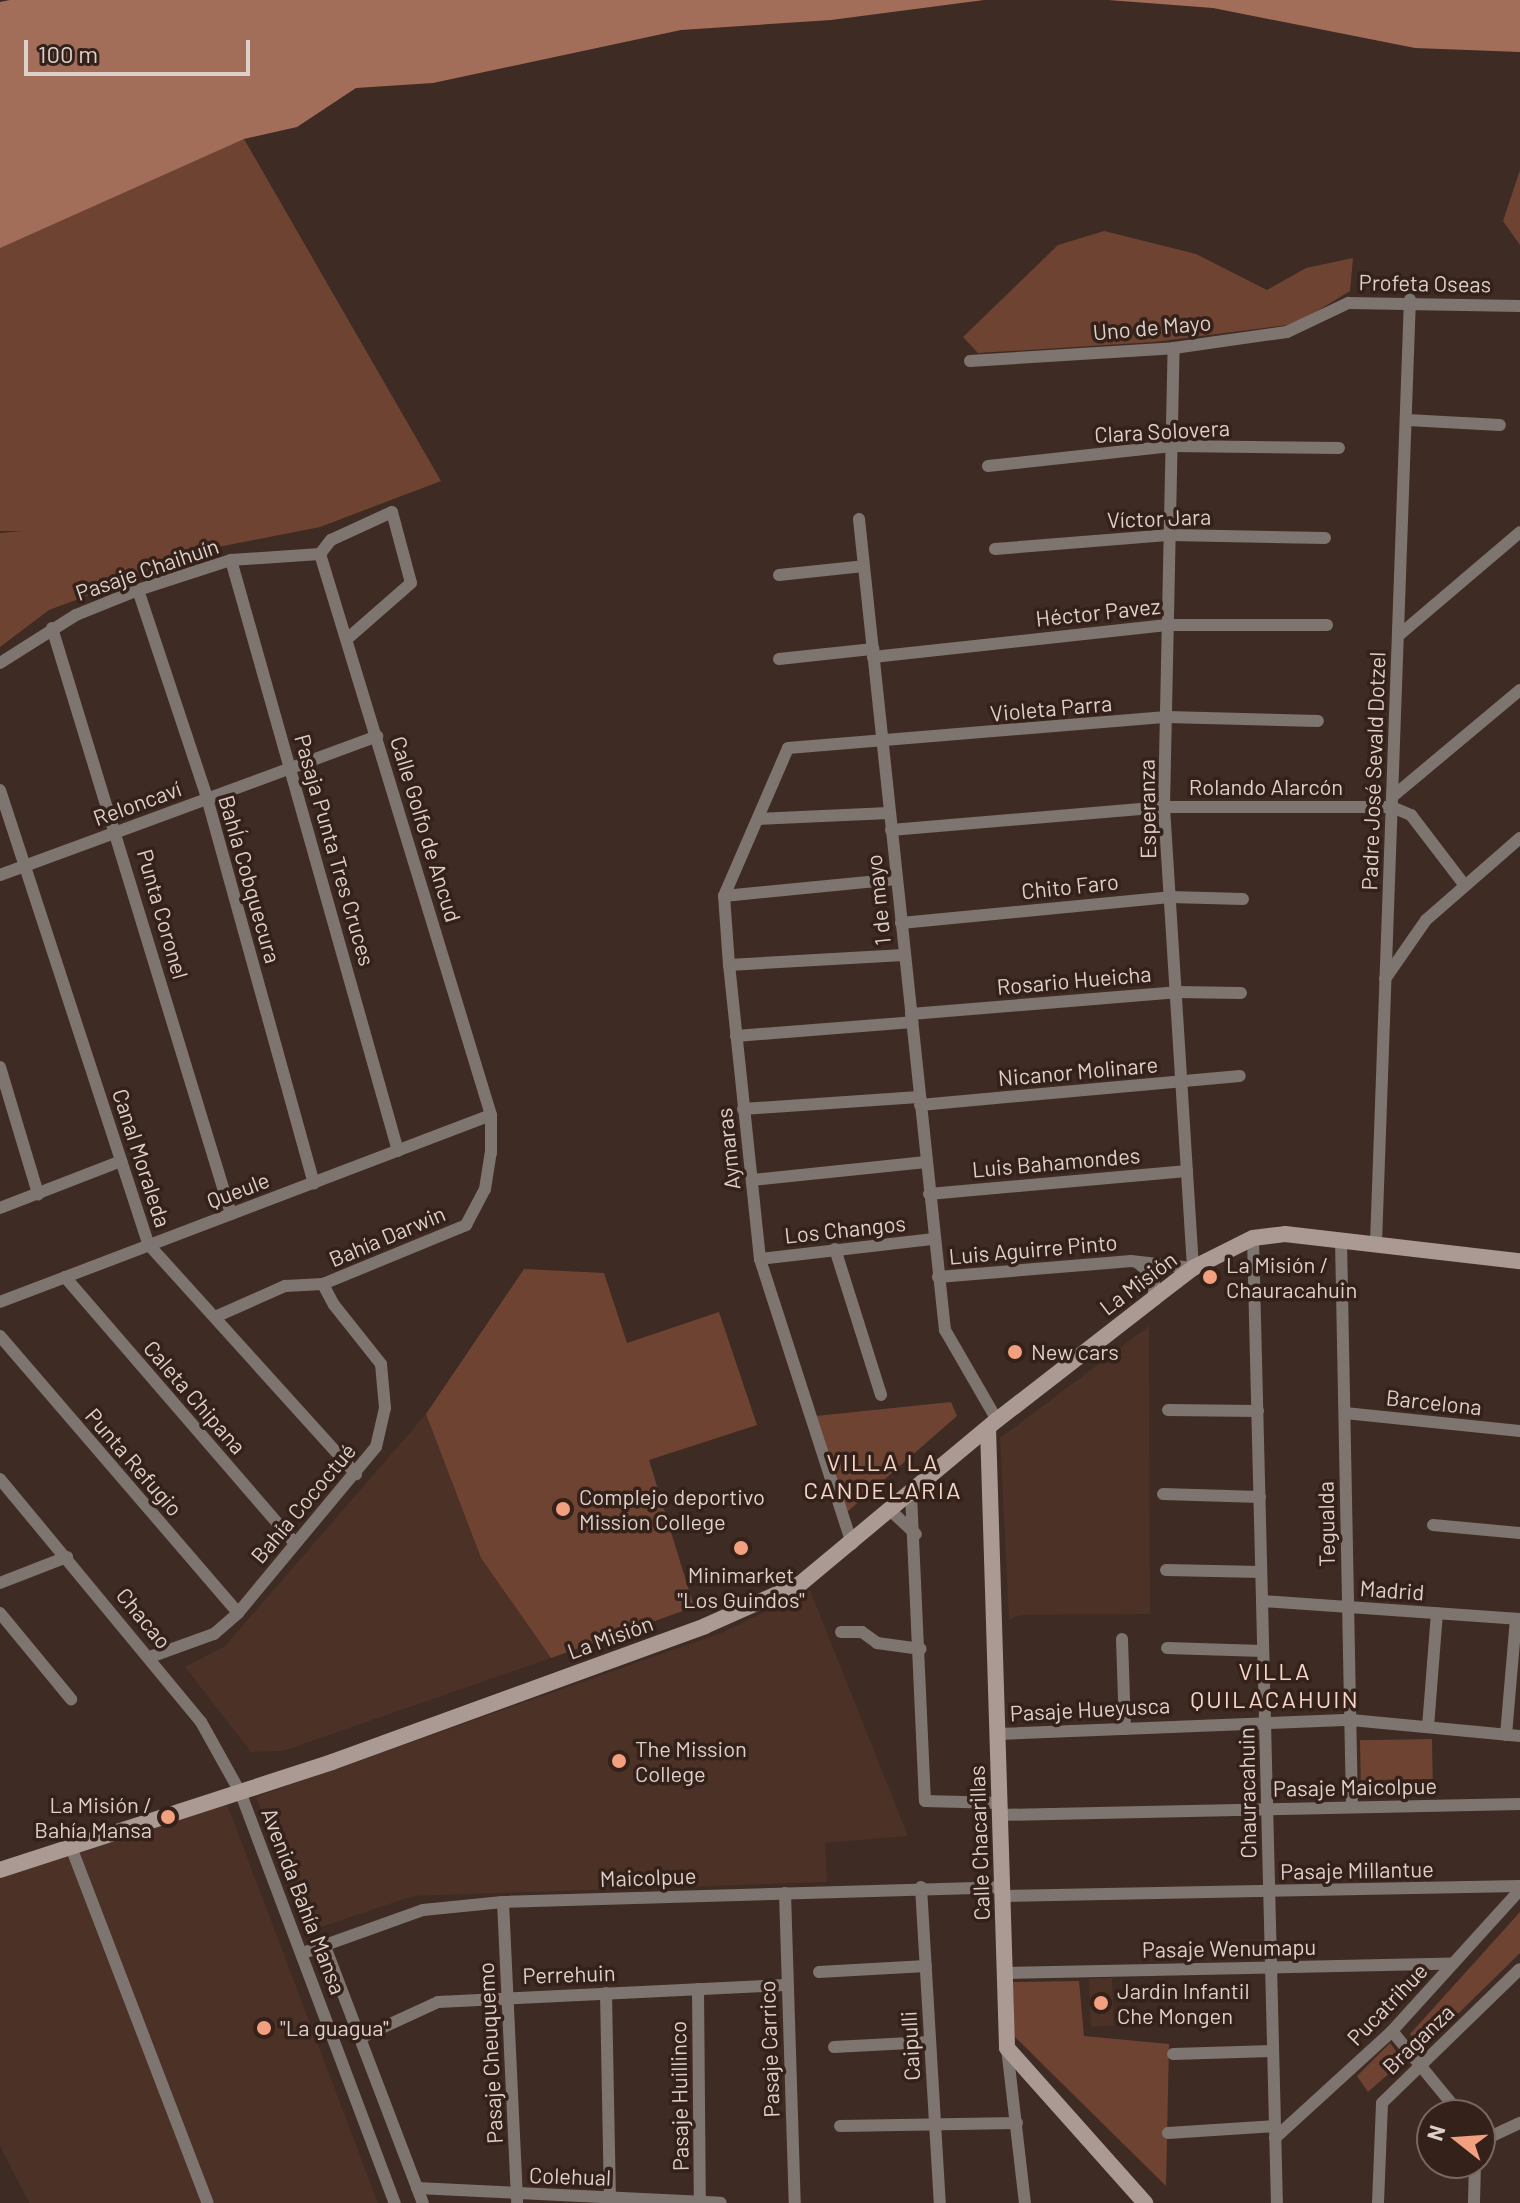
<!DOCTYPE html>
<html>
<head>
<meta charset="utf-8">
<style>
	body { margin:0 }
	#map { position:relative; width:1520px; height:2203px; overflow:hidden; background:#3e2b23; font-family:Barlow,sans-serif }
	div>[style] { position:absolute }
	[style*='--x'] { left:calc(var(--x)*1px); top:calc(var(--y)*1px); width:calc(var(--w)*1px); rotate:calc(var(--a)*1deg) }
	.built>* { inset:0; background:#4b3126; transform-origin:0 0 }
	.green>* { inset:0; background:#6f4332; transform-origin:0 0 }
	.water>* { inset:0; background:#a26e5a }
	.street>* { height:12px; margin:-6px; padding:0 6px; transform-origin:6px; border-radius:6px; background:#7e7470 }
	.secondary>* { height:16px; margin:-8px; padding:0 8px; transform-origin:8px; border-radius:8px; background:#ab9a93 }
	.dots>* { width:22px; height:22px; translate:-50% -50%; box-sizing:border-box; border:4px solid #342119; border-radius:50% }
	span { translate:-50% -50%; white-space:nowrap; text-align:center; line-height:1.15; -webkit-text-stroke:7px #342119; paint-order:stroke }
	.street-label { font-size:22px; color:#ddd0cb }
	.poi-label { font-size:22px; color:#ddd0cb }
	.left { translate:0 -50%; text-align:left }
	.right { translate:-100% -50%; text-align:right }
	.neighbourhood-label { font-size:24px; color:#f6d6c9; letter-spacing:2px }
	.north { position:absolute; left:1416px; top:2099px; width:80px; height:80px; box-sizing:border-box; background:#342119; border:2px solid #786760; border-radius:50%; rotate:287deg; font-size:22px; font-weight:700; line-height:32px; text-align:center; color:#ddd0cb }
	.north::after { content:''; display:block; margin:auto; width:28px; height:36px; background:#f2a080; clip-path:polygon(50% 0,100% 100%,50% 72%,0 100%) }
	.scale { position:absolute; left:24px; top:40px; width:226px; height:36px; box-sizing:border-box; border:4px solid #ddd0cb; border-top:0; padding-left:10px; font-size:24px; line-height:28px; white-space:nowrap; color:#ddd0cb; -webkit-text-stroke:6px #342119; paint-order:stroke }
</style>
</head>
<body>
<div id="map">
	<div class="built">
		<i style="clip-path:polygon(1149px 1326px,1150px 1614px,1019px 1615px,1009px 1620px,1000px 1438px)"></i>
		<i style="clip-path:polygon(426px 1414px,481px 1558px,551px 1658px,283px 1751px,251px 1752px,185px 1667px,225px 1646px)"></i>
		<i style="clip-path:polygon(810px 1590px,908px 1836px,825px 1843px,827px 1882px,413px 1896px,309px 1931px,256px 1797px,721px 1633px)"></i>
		<i style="clip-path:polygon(227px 1804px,378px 2203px,29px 2203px,0 2146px,0 1876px)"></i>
		<i style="left:1112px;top:1978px;width:48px;height:23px;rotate:88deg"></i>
	</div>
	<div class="green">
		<i style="clip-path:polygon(244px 139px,441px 481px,320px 527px,218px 547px,49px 610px,0 647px,0 533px,23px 531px,0 531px,0 238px)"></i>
		<i style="clip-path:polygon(1520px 170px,1520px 245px,1503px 221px)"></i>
		<i style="clip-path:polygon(1104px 231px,1196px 254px,1267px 290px,1306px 268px,1353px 258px,1350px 291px,1296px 324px,1154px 342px,978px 353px,963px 337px,1058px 245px)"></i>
		<i style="clip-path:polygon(524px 1269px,604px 1273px,627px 1343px,719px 1312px,757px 1425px,649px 1460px,694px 1607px,551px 1658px,481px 1558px,426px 1414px)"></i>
		<i style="clip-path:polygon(951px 1402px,957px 1416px,847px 1512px,816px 1416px)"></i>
		<i style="left:1432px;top:1739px;width:40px;height:72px;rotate:89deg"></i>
		<i style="clip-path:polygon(1520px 1912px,1520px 1953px,1419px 2052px,1410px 2034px)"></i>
		<i style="clip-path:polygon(1079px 1981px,1084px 2036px,1169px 2044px,1166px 2186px,1014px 2036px,1013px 1982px)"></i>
		<i style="clip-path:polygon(1390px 2043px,1403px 2061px,1368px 2092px,1357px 2076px)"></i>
	</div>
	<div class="water">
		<i style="clip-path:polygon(10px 0,984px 0,831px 20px,681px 30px,433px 83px,356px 88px,297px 127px,244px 139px,0 248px,0 2px)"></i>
		<i style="clip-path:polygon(1108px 0,1520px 0,1520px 52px,1415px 48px,1213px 8px)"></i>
	</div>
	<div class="street">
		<i style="--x:970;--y:361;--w:204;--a:-3.6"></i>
		<i style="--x:1174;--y:348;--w:114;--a:-8.1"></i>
		<i style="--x:1287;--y:332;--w:68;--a:-25.4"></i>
		<i style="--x:1348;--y:303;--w:172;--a:1"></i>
		<i style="--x:1407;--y:420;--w:93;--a:3.1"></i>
		<i style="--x:988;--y:466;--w:185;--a:-6.2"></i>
		<i style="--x:1172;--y:446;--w:167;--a:0.7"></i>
		<i style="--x:859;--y:519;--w:816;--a:83.95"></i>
		<i style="--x:945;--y:1330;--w:104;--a:60"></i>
		<i style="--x:995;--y:549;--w:176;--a:-4.6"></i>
		<i style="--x:1170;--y:535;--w:155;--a:1.1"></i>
		<i style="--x:320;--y:554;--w:18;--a:-52"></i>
		<i style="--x:331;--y:540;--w:67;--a:-24.7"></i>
		<i style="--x:392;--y:512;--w:73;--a:75"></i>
		<i style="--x:411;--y:583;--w:85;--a:138.8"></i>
		<i style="--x:231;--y:560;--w:614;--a:74.22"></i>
		<i style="--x:779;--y:575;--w:85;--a:-6"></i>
		<i style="--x:138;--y:590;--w:219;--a:71.6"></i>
		<i style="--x:207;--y:798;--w:400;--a:74.5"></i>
		<i style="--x:52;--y:628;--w:613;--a:73.01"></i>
		<i style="--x:1398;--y:636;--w:160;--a:-40.4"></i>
		<i style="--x:873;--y:657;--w:298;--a:-6.2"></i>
		<i style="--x:1169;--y:625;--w:158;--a:0"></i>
		<i style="--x:779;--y:659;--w:95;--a:-6.1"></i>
		<i style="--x:0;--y:663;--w:90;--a:-32.3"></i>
		<i style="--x:76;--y:615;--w:67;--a:-22"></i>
		<i style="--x:138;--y:590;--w:98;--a:-17.9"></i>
		<i style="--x:231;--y:560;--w:89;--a:-3.9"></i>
		<i style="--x:0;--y:790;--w:479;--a:71.9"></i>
		<i style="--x:149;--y:1245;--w:309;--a:47.9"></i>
		<i style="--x:1392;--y:797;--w:167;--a:-39.9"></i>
		<i style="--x:759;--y:819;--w:130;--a:-2.6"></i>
		<i style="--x:891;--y:830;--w:274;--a:-4.8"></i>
		<i style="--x:1164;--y:807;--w:228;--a:0"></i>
		<i style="--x:1392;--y:807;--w:21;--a:23"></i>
		<i style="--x:1411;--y:815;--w:86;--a:52.6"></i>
		<i style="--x:0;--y:875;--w:402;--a:-20.2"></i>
		<i style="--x:724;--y:896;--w:173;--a:-5.6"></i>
		<i style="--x:901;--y:923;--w:270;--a:-5.5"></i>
		<i style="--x:1170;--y:897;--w:73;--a:1.6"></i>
		<i style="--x:729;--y:965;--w:175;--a:-3.3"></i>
		<i style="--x:1385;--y:979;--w:72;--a:-55.2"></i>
		<i style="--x:1426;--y:920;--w:125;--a:-41.1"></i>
		<i style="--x:911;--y:1014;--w:266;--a:-4.7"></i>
		<i style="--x:1176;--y:992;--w:65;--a:0.9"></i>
		<i style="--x:736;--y:1036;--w:177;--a:-4.5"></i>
		<i style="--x:0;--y:1067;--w:133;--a:73.3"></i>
		<i style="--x:920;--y:1105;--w:321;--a:-5.2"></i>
		<i style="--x:743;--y:1109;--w:176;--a:-3.9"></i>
		<i style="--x:752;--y:1180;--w:175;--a:-5.9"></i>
		<i style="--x:929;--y:1194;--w:259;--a:-5.1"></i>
		<i style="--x:0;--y:1208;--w:130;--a:-21.2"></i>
		<i style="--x:1253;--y:1238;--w:965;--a:88.58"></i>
		<i style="--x:1341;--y:1240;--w:567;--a:88.89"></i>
		<i style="--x:1376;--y:1243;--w:944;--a:-87.94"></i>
		<i style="--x:835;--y:1249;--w:153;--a:72.5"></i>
		<i style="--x:760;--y:1259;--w:175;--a:-6.6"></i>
		<i style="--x:1138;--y:1263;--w:21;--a:39"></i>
		<i style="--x:1154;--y:1276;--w:22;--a:90"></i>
		<i style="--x:65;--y:1277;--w:352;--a:49.2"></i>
		<i style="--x:938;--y:1277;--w:194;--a:-4.7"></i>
		<i style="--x:1131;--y:1261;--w:62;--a:6.4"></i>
		<i style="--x:1193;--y:1268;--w:462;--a:-93.6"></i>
		<i style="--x:1164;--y:807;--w:459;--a:-88.8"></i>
		<i style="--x:0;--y:1302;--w:525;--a:-20.85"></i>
		<i style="--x:215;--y:1317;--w:77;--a:-23.9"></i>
		<i style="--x:285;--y:1286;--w:38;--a:-3"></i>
		<i style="--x:323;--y:1284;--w:155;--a:-22.4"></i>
		<i style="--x:466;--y:1225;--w:41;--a:-62.2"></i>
		<i style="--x:485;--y:1189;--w:36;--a:-81"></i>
		<i style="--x:491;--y:1153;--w:38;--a:-90"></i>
		<i style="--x:491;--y:1115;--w:586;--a:-106.95"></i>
		<i style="--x:0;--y:1336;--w:365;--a:49.3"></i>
		<i style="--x:1168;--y:1410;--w:90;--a:0.6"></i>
		<i style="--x:1345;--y:1413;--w:176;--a:5.9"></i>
		<i style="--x:0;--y:1479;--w:315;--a:50.4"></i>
		<i style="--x:201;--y:1722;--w:82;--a:60.9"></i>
		<i style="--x:241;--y:1794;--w:437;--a:69.4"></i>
		<i style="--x:911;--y:1494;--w:307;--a:87.4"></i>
		<i style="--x:925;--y:1801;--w:75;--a:1.5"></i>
		<i style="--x:1163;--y:1494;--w:97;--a:1.8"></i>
		<i style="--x:891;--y:1511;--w:34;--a:43"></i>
		<i style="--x:1433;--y:1525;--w:87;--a:5.3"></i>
		<i style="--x:852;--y:1544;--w:299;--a:-107.9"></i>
		<i style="--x:760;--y:1259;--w:296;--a:-96"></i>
		<i style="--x:729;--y:965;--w:69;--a:-94.1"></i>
		<i style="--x:724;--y:896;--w:161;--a:-66.6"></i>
		<i style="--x:788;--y:748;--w:380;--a:-4.7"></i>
		<i style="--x:1167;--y:717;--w:151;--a:1.5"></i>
		<i style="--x:1166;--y:1570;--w:95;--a:1.2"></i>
		<i style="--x:0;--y:1583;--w:72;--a:-21.2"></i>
		<i style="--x:1262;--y:1601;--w:259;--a:4"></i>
		<i style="--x:0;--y:1613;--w:112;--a:50.5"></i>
		<i style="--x:841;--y:1632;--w:21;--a:0"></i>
		<i style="--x:862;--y:1632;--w:19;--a:36"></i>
		<i style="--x:877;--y:1643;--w:44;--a:7.8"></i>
		<i style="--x:1122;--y:1639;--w:90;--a:88.1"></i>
		<i style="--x:1167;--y:1648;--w:96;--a:1.8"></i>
		<i style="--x:150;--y:1657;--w:68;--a:-19.8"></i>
		<i style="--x:214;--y:1634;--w:32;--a:-41"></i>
		<i style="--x:238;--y:1613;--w:216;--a:-50.3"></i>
		<i style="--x:376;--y:1447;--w:40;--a:-77"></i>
		<i style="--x:385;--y:1408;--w:44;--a:-95.2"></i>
		<i style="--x:381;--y:1364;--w:75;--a:-128.5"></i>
		<i style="--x:334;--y:1305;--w:24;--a:-118"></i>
		<i style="--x:1428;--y:1727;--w:114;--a:-85.5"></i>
		<i style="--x:997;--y:1734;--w:354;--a:-2.3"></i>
		<i style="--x:1351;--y:1720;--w:170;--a:5.4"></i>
		<i style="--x:1506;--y:1735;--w:116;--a:-85.1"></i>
		<i style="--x:1000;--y:1815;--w:520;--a:-1.21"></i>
		<i style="--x:71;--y:1847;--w:381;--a:69"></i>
		<i style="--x:921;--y:1887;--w:317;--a:86.6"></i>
		<i style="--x:785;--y:1893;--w:310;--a:88.2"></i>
		<i style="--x:1003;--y:1896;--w:517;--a:-1.11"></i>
		<i style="--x:503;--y:1902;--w:300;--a:87.3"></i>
		<i style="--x:324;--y:1944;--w:277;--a:69.1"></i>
		<i style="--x:303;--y:1953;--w:127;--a:-19.7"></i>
		<i style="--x:423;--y:1910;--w:80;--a:-5.7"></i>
		<i style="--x:503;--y:1902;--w:499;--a:-1.7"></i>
		<i style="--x:819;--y:1972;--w:107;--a:-3.2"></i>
		<i style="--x:1005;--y:1973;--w:448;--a:-1.2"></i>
		<i style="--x:698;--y:1989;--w:213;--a:89.5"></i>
		<i style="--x:606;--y:1993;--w:205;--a:88.9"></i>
		<i style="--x:1392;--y:2031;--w:109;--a:50.6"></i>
		<i style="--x:362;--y:2037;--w:84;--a:-24.7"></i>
		<i style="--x:438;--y:2002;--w:348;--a:-2.8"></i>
		<i style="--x:834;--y:2047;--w:95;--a:-3"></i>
		<i style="--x:1007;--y:2048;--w:156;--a:83.4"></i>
		<i style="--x:1173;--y:2054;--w:100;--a:-1.7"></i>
		<i style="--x:840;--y:2126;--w:177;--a:-1"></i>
		<i style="--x:1168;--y:2133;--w:107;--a:-3.7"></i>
		<i style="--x:1480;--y:2133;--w:14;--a:8"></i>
		<i style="--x:1494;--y:2135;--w:29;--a:-25"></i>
		<i style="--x:1275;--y:2138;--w:159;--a:-42.4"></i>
		<i style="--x:1392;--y:2031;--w:190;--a:-47.8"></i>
		<i style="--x:417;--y:2188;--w:304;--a:2.8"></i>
		<i style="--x:1378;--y:2203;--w:100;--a:-87.7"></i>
		<i style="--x:1382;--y:2103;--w:192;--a:-44.2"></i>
		<i style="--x:1474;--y:2203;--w:40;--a:-88.6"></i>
	</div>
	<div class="secondary">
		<i style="--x:988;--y:1428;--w:620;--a:88.24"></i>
		<i style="--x:1007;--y:2048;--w:208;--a:48.3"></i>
		<i style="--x:0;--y:1870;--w:349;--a:-18"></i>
		<i style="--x:332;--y:1762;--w:397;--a:-20"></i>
		<i style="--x:705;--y:1626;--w:104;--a:-23.9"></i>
		<i style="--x:800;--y:1584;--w:256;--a:-39.8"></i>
		<i style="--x:997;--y:1420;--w:199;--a:-37.8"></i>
		<i style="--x:1154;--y:1298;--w:49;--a:-37.6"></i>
		<i style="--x:1193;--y:1268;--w:67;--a:-26.6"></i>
		<i style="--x:1253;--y:1238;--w:32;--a:-7"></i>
		<i style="--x:1285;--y:1234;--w:237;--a:6.6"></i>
	</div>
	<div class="dots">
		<i style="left:1210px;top:1277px;background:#f2a080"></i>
		<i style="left:1015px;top:1352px;background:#f2a080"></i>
		<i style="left:563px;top:1509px;background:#f2a080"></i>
		<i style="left:741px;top:1548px;background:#f2a080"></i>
		<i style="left:619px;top:1761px;background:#f2a080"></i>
		<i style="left:168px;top:1817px;background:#f2a080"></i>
		<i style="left:1101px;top:2003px;background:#f2a080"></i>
		<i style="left:264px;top:2028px;background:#f2a080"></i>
	</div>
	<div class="street-label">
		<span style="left:1425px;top:283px;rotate:1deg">Profeta Oseas</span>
		<span style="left:1152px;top:327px;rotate:-5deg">Uno de Mayo</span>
		<span style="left:1162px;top:431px;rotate:-3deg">Clara Solovera</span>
		<span style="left:1159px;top:518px;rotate:-2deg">Víctor Jara</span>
		<span style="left:147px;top:569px;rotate:-19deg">Pasaje Chaihuín</span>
		<span style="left:1098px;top:612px;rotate:-6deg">Héctor Pavez</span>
		<span style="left:1051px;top:708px;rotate:-5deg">Violeta Parra</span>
		<span style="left:1373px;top:771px;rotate:-88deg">Padre José Sevald Dotzel</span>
		<span style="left:1266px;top:787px">Rolando Alarcón</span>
		<span style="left:137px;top:803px;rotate:-20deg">Reloncaví</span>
		<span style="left:1147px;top:809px;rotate:-91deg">Esperanza</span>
		<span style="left:426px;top:829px;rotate:73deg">Calle Golfo de Ancud</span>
		<span style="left:335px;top:850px;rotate:74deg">Pasaja Punta Tres Cruces</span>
		<span style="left:250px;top:879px;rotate:74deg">BahÍa Cobquecura</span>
		<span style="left:1070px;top:886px;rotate:-6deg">Chito Faro</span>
		<span style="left:878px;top:900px;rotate:-96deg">1 de mayo</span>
		<span style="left:163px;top:914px;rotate:74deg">Punta Coronel</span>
		<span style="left:1074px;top:980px;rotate:-5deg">Rosario Hueicha</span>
		<span style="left:1078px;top:1071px;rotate:-5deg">Nicanor Molinare</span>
		<span style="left:728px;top:1149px;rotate:-96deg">Aymaras</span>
		<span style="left:142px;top:1158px;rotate:72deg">Canal Moraleda</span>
		<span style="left:1056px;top:1162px;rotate:-5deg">Luis Bahamondes</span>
		<span style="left:238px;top:1190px;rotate:-21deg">Queule</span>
		<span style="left:845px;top:1229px;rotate:-6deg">Los Changos</span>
		<span style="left:387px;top:1236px;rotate:-23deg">Bahía Darwin</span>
		<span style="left:1033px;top:1249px;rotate:-5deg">Luis Aguirre Pinto</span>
		<span style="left:1138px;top:1283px;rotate:-37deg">La Misión</span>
		<span style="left:195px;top:1397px;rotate:49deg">Caleta Chipana</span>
		<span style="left:1434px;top:1402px;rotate:6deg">Barcelona</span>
		<span style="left:134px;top:1462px;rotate:49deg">Punta Refugio</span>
		<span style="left:303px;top:1503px;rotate:-50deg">Bahía Cococtué</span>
		<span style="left:1326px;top:1524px;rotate:-91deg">Tegualda</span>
		<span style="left:1392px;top:1590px;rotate:4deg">Madrid</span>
		<span style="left:144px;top:1618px;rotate:50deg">Chacao</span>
		<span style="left:610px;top:1637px;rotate:-20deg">La Misión</span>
		<span style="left:1090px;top:1709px;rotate:-3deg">Pasaje Hueyusca</span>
		<span style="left:1355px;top:1787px;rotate:-1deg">Pasaje Maicolpue</span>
		<span style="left:1247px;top:1793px;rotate:-91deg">Chauracahuin</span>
		<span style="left:979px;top:1843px;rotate:-92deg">Calle Chacarillas</span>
		<span style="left:1357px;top:1870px;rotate:-1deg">Pasaje Millantue</span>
		<span style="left:648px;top:1877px;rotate:-2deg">Maicolpue</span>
		<span style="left:304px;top:1901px;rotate:69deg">Avenida Bahía Mansa</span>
		<span style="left:1229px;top:1948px;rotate:-1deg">Pasaje Wenumapu</span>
		<span style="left:569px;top:1974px;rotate:-2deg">Perrehuin</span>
		<span style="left:1387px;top:2004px;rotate:-46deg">Pucatrihue</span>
		<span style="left:1418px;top:2039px;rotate:-44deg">Braganza</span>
		<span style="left:910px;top:2046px;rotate:-93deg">Caipulli</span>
		<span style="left:769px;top:2049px;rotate:-92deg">Pasaje Carrico</span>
		<span style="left:490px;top:2053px;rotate:-93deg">Pasaje Cheuquemo</span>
		<span style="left:679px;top:2096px;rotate:-91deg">Pasaje Huillinco</span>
		<span style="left:570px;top:2176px;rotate:2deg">Colehual</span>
	</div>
	<div class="poi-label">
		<span class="left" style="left:1226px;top:1277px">La Misión /<br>Chauracahuin</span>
		<span class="left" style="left:1031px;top:1352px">New cars</span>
		<span class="left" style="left:579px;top:1509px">Complejo deportivo<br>Mission College</span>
		<span style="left:741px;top:1587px">Minimarket<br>"Los Guindos"</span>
		<span class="left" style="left:635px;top:1761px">The Mission<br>College</span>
		<span class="right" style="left:152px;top:1817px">La Misión /<br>Bahía Mansa</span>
		<span class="left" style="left:1117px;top:2003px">Jardin Infantil<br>Che Mongen</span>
		<span class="left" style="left:280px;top:2028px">"La guagua"</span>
	</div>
	<div class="neighbourhood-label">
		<span style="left:883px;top:1476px">VILLA LA<br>CANDELARIA</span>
		<span style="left:1275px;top:1685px">VILLA<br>QUILACAHUIN</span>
	</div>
	<div class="north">N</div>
	<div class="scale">100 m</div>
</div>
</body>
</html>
